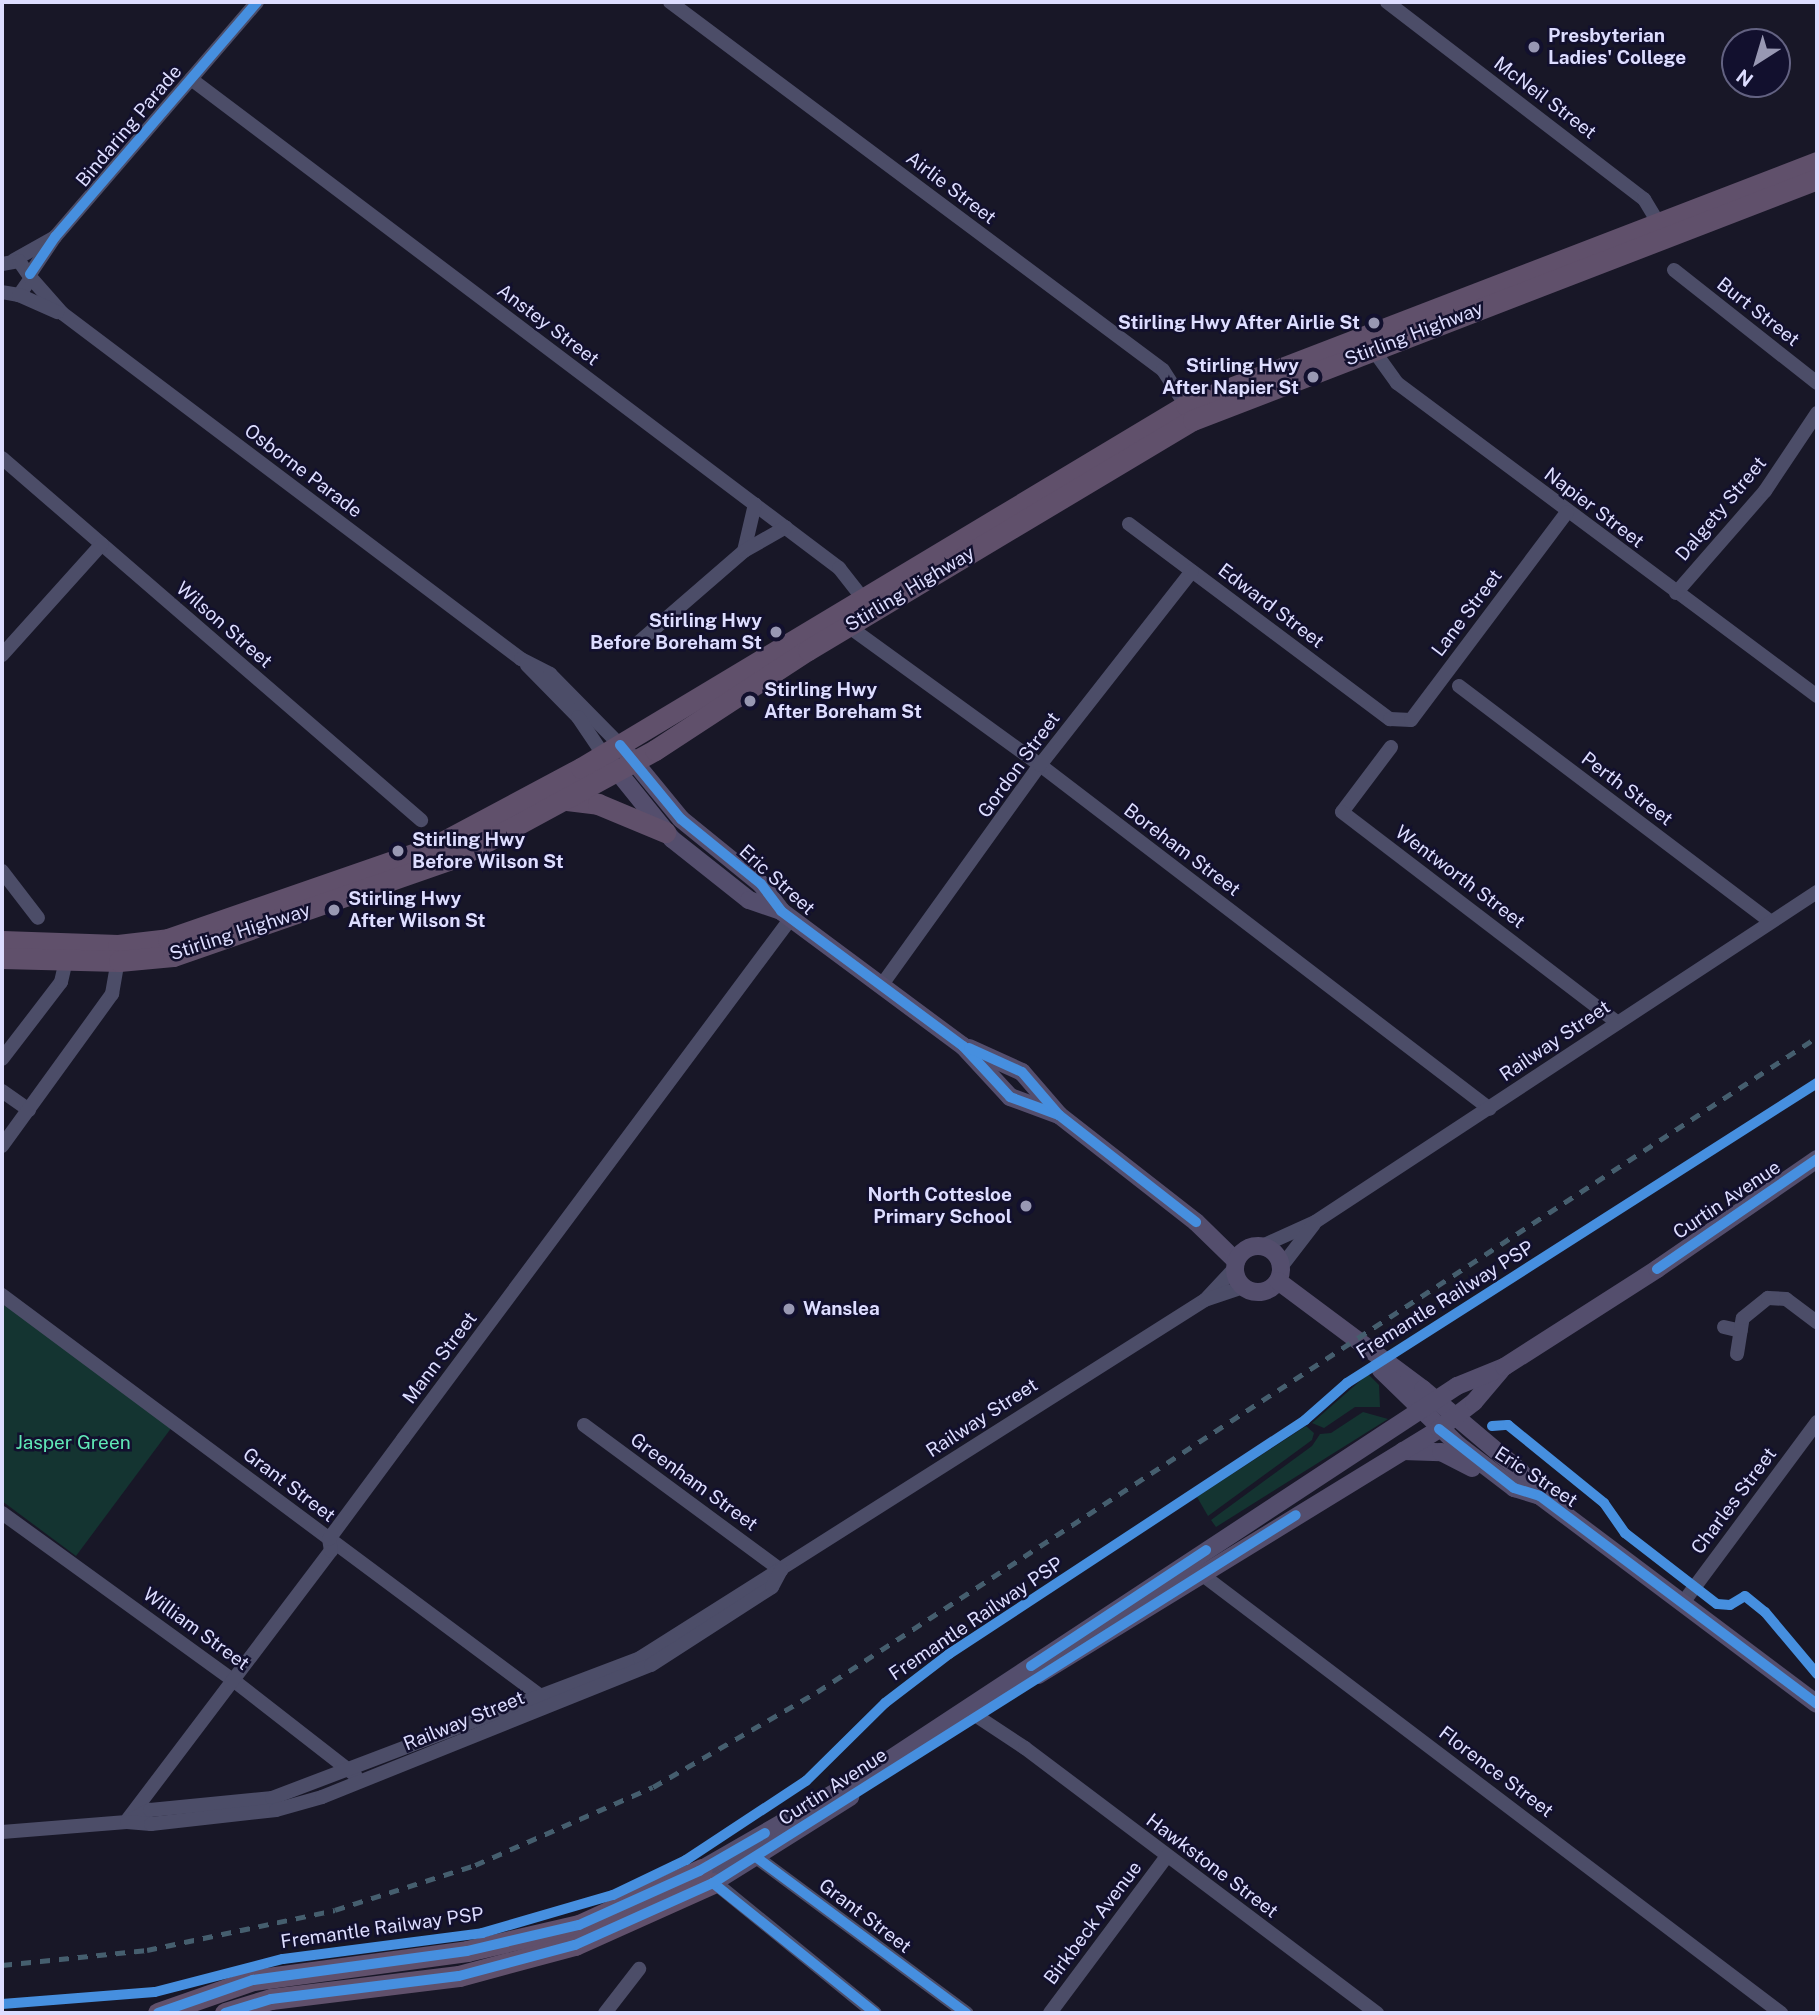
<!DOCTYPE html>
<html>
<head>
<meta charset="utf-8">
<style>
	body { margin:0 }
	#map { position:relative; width:1819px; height:2015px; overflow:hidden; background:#181727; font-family:"Public Sans",sans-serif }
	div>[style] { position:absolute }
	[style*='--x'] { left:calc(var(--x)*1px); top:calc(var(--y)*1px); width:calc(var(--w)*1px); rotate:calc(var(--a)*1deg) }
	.green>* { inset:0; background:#143431 }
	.minor>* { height:14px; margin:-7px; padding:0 7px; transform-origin:7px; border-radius:7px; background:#4c4d68 }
	.major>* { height:18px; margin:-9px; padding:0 9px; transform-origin:9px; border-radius:9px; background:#544e6d }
	.major>.ring { margin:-9px; padding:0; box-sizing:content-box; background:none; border:18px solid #544e6d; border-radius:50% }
	.highway>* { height:21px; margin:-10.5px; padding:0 10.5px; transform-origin:10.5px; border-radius:10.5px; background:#60506b }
	.rail>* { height:4.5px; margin-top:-2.25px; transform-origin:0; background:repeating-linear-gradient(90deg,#455e6e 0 10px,transparent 0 19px) }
	.cycleway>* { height:10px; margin:-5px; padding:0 5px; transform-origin:5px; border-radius:5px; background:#468fdf }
	.dots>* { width:19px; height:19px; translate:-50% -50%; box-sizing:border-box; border:4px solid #12102e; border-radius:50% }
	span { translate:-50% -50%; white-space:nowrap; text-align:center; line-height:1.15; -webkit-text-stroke:5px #12102e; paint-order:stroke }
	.poi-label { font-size:19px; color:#ddf; font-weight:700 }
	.left { translate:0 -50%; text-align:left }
	.right { translate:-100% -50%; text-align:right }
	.street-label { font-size:19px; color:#ddf }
	.park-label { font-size:19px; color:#60e8b6 }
	.frame { position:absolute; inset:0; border:4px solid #ddf; pointer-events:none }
	.north { position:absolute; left:1721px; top:28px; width:70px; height:70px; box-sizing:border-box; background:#12102e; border:2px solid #636282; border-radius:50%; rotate:217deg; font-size:19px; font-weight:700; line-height:28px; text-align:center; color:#ddf }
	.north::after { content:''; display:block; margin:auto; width:24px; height:32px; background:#9898b3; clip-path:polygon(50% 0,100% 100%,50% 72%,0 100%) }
</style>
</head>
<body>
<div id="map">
	<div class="green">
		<i style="clip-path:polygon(2px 1301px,172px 1427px,76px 1556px,2px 1501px)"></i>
		<i style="clip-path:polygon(1368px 1374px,1379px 1385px,1380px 1407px,1355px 1407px,1324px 1428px,1312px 1423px)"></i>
		<i style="clip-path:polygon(1363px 1412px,1388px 1419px,1216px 1527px,1211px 1520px,1312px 1446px,1320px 1434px,1331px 1433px)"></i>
		<i style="clip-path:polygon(1306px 1426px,1314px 1433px,1312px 1440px,1208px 1516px,1197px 1497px)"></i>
	</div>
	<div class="minor">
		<i style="--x:670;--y:2;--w:615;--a:36.74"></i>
		<i style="--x:1163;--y:370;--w:50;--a:57.3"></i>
		<i style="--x:1387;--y:2;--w:324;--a:37.5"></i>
		<i style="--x:1644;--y:199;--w:35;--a:59"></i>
		<i style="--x:191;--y:79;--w:812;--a:37.04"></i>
		<i style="--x:839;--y:568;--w:47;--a:51.9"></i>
		<i style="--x:14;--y:260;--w:47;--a:-29.3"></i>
		<i style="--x:2;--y:264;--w:17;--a:-10"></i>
		<i style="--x:19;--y:261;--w:21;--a:55"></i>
		<i style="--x:31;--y:278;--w:21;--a:125"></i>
		<i style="--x:19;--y:295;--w:17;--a:-170"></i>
		<i style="--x:1674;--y:270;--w:182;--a:38.3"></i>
		<i style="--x:30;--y:274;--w:45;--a:-56"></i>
		<i style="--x:55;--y:237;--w:310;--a:-49.3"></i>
		<i style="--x:31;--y:278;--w:47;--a:48.5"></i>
		<i style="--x:62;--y:313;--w:575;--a:37.01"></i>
		<i style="--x:521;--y:659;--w:33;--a:27"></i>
		<i style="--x:550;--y:674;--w:100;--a:45.4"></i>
		<i style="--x:19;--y:295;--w:42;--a:24.1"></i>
		<i style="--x:1369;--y:344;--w:48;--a:54.3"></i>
		<i style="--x:1397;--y:383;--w:524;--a:36.69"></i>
		<i style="--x:2;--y:458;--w:554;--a:40.83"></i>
		<i style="--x:1129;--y:524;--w:326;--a:36.8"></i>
		<i style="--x:1390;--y:719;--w:21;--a:3"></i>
		<i style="--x:1411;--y:720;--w:260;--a:-53.1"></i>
		<i style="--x:744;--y:551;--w:48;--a:-76.8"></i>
		<i style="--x:1676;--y:593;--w:135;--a:-48.9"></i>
		<i style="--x:1765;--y:491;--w:94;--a:-56.3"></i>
		<i style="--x:848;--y:626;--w:237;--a:35.9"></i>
		<i style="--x:1040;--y:765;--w:566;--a:37.4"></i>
		<i style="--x:639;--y:642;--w:139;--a:-40.9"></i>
		<i style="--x:744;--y:551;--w:48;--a:-29.7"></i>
		<i style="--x:2;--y:655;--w:149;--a:-48"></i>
		<i style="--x:527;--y:665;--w:73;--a:45.6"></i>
		<i style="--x:578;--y:717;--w:45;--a:56"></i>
		<i style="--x:1459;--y:686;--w:391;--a:37.1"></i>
		<i style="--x:1391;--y:747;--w:81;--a:127"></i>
		<i style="--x:1342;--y:812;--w:347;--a:37.4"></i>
		<i style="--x:2;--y:871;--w:59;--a:52.5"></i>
		<i style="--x:881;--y:986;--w:272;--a:-54.3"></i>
		<i style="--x:1040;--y:765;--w:246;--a:-51.9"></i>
		<i style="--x:2;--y:1059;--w:97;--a:-52.5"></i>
		<i style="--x:61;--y:982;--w:31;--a:-77"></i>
		<i style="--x:2;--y:1091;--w:33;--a:35"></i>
		<i style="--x:2;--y:1146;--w:188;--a:-54.1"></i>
		<i style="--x:112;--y:994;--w:41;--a:-80.1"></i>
		<i style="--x:1262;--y:1246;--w:58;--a:-24.4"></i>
		<i style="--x:1315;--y:1222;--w:601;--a:-33.32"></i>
		<i style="--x:1281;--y:1267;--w:54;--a:-52.5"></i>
		<i style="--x:2;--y:1295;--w:678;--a:36.67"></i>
		<i style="--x:1206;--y:1299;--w:42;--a:-46.9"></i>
		<i style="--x:1724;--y:1327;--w:17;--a:13"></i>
		<i style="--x:1737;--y:1354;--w:36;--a:-81"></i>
		<i style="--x:1743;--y:1318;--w:32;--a:-39"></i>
		<i style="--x:1768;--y:1298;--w:18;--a:3"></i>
		<i style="--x:1786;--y:1299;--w:39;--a:37"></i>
		<i style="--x:584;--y:1425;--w:245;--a:36.4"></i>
		<i style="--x:2;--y:1513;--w:285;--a:35.9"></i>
		<i style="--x:233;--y:1680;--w:155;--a:37.9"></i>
		<i style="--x:1196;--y:1570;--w:734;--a:37.14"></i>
		<i style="--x:1682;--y:1604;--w:227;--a:-53.4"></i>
		<i style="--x:966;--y:1709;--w:71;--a:33.5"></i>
		<i style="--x:1025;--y:1748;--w:441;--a:37"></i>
		<i style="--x:128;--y:1819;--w:336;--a:-52.9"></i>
		<i style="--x:331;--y:1551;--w:12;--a:-99"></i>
		<i style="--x:329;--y:1539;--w:124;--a:-53.5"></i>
		<i style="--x:403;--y:1439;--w:650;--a:-53.32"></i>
		<i style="--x:127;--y:1822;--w:26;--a:-28"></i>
		<i style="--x:150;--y:1810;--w:123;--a:-5.6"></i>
		<i style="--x:272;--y:1798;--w:394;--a:-20.8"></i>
		<i style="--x:640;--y:1658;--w:669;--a:-32.36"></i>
		<i style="--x:1205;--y:1300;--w:40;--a:-18.9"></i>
		<i style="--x:2;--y:1832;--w:125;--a:-4.6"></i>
		<i style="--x:127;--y:1822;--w:24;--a:5"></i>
		<i style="--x:151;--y:1824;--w:126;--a:-6.4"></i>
		<i style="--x:276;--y:1810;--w:48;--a:-15.8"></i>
		<i style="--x:322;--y:1797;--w:354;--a:-21.9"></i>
		<i style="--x:651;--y:1665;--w:144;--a:-32.8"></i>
		<i style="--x:772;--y:1587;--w:19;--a:-62"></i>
		<i style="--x:748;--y:1851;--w:272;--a:36.6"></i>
		<i style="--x:708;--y:1877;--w:215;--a:39.2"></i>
		<i style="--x:605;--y:2013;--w:56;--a:-52.3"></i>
		<i style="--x:1050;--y:2013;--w:196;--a:-53.3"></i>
	</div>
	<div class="major">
		<i style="--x:627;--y:753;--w:85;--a:50.7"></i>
		<i style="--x:681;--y:819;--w:103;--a:39.1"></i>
		<i style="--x:761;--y:884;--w:34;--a:53"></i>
		<i style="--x:781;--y:911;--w:227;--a:36.6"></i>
		<i style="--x:963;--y:1046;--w:69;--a:47.3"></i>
		<i style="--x:1010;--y:1097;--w:52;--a:20.2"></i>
		<i style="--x:1059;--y:1115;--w:174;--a:38"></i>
		<i style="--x:1196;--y:1222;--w:56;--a:44.3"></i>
		<i style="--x:610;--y:762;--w:99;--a:51.2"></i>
		<i style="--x:672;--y:839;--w:98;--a:38.4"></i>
		<i style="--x:749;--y:900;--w:34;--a:19"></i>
		<i style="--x:969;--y:1048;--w:58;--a:24.4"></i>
		<i style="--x:1022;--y:1072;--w:57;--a:49.3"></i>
		<i class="ring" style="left:1235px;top:1246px;width:28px;height:28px"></i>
		<i style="--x:1278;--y:1281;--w:181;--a:36.7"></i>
		<i style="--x:1423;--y:1389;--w:127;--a:40.2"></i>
		<i style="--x:1520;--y:1471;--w:32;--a:51"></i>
		<i style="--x:1540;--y:1496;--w:346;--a:36.9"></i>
		<i style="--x:1381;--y:1370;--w:107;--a:44.2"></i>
		<i style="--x:1458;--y:1445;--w:71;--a:37.5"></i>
		<i style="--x:1514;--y:1488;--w:27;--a:17"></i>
		<i style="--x:1403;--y:1451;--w:38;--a:2"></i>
		<i style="--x:1441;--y:1452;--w:35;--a:27"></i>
		<i style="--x:1038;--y:1675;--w:470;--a:-31.5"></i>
		<i style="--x:1439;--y:1429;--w:44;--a:-37.6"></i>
		<i style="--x:1474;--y:1402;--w:42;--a:-49.8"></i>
		<i style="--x:702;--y:1869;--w:193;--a:-29.9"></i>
		<i style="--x:869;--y:1773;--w:704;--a:-33.35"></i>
		<i style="--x:1457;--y:1386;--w:51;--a:-22"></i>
		<i style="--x:1504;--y:1367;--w:182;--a:-32.6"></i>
		<i style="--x:1657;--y:1269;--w:194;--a:-34.5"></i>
		<i style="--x:713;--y:1883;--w:162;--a:-32.1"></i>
	</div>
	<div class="highway">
		<i style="--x:567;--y:800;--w:31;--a:7"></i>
		<i style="--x:598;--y:804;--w:73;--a:22.7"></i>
		<i style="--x:2;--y:941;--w:116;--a:2"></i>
		<i style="--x:118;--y:945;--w:50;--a:-6.8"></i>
		<i style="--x:168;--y:939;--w:278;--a:-19.1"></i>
		<i style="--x:431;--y:848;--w:170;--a:-28.1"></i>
		<i style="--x:581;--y:768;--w:706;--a:-30.96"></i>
		<i style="--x:1186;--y:405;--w:676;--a:-21.06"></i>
		<i style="--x:2;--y:958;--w:117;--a:1.5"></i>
		<i style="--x:119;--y:961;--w:54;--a:-5.3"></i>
		<i style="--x:173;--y:956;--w:302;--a:-19.2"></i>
		<i style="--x:458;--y:857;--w:224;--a:-28.5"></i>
		<i style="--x:655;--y:750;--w:183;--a:-33.2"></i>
		<i style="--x:808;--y:650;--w:448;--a:-30.9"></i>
		<i style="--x:1193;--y:420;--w:669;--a:-21.12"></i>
		<i style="--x:158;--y:2013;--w:101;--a:-19.2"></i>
		<i style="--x:253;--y:1980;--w:216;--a:-7.7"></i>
		<i style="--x:467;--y:1951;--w:115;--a:-13.1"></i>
		<i style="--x:579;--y:1925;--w:135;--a:-24.5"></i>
		<i style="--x:225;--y:2013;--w:48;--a:-16.9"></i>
		<i style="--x:271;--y:1999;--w:189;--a:-7"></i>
		<i style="--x:459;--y:1976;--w:120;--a:-15"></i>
		<i style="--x:575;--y:1945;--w:151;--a:-24.2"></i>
	</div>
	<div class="rail">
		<i style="--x:2;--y:1965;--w:146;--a:-5.9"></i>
		<i style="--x:147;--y:1950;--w:192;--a:-12"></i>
		<i style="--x:335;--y:1910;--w:147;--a:-17.8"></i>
		<i style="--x:475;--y:1865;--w:194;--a:-23.7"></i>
		<i style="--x:653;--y:1787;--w:190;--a:-30.1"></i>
		<i style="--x:817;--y:1692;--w:1195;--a:-33.22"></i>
	</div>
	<div class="cycleway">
		<i style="--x:30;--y:274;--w:45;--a:-56"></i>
		<i style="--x:55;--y:237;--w:310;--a:-49.3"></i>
		<i style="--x:620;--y:745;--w:96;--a:50.5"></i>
		<i style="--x:681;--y:819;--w:103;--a:39.1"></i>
		<i style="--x:761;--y:884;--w:34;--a:53"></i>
		<i style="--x:781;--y:911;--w:227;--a:36.6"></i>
		<i style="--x:963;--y:1046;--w:69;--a:47.3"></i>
		<i style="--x:1010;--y:1097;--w:52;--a:20.2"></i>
		<i style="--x:1059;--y:1115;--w:174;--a:38"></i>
		<i style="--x:969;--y:1048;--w:58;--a:24.4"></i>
		<i style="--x:1022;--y:1072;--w:57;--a:49.3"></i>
		<i style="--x:1657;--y:1269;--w:194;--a:-34.5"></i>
		<i style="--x:1492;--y:1426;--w:16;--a:-4"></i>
		<i style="--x:1508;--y:1425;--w:124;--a:39.1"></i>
		<i style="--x:1604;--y:1503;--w:37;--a:55"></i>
		<i style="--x:1625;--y:1533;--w:116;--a:37.7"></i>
		<i style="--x:1717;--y:1604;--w:13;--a:4"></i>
		<i style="--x:1730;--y:1605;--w:17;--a:-31"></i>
		<i style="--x:1745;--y:1596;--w:26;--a:39"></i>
		<i style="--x:1765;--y:1612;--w:81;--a:50"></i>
		<i style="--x:1439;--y:1429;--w:95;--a:38.2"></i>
		<i style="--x:1514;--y:1488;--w:27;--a:17"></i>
		<i style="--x:1540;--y:1496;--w:346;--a:36.9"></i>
		<i style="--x:1031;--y:1666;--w:210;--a:-33.5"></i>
		<i style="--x:756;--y:1857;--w:262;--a:36.6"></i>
		<i style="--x:713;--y:1883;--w:208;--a:38.7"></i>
		<i style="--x:2;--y:2004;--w:153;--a:-4.5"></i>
		<i style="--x:155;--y:1992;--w:132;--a:-14.5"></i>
		<i style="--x:283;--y:1959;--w:201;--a:-7.4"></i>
		<i style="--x:482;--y:1933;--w:136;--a:-16.2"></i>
		<i style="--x:613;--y:1895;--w:81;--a:-25.6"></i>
		<i style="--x:686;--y:1860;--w:144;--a:-33.4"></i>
		<i style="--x:806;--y:1781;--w:111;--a:-44.6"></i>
		<i style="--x:885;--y:1703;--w:81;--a:-37.4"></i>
		<i style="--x:949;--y:1654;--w:426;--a:-33.3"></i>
		<i style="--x:1305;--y:1420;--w:56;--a:-41.4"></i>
		<i style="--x:1347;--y:1383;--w:558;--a:-32.55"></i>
		<i style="--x:158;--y:2013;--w:101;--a:-19.2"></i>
		<i style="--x:253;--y:1980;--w:216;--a:-7.7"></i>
		<i style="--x:467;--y:1951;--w:115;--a:-13.1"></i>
		<i style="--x:579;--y:1925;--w:132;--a:-24.2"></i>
		<i style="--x:699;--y:1871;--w:76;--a:-29.9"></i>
		<i style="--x:225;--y:2013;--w:48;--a:-16.9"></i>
		<i style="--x:271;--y:1999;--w:189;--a:-7"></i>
		<i style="--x:459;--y:1976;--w:120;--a:-15"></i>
		<i style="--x:575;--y:1945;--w:151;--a:-24.2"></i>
		<i style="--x:713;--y:1883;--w:689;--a:-32.26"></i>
	</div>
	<div class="dots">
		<i style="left:1534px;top:47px;background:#9898b3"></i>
		<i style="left:1374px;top:323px;background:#9898b3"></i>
		<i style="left:1313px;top:377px;background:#9898b3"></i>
		<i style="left:776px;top:632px;background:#9898b3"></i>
		<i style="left:750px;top:701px;background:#9898b3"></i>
		<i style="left:398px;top:851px;background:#9898b3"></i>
		<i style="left:334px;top:910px;background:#9898b3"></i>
		<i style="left:1026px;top:1206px;background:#9898b3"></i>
		<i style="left:789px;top:1309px;background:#9898b3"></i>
	</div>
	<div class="poi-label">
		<span class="left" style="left:1548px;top:47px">Presbyterian<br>Ladies' College</span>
		<span class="right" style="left:1360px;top:323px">Stirling Hwy After Airlie St</span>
		<span class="right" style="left:1299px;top:377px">Stirling Hwy<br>After Napier St</span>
		<span class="right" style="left:762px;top:632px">Stirling Hwy<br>Before Boreham St</span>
		<span class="left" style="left:764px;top:701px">Stirling Hwy<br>After Boreham St</span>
		<span class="left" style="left:412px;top:851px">Stirling Hwy<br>Before Wilson St</span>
		<span class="left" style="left:348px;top:910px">Stirling Hwy<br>After Wilson St</span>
		<span class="right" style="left:1012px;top:1206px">North Cottesloe<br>Primary School</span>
		<span class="left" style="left:803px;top:1309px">Wanslea</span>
	</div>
	<div class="street-label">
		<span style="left:1545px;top:98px;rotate:37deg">McNeil Street</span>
		<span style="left:129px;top:126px;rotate:-50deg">Bindaring Parade</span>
		<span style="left:951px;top:188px;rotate:37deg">Airlie Street</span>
		<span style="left:1758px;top:312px;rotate:38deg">Burt Street</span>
		<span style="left:548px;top:325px;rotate:37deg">Anstey Street</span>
		<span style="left:1414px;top:334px;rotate:-21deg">Stirling Highway</span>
		<span style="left:303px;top:471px;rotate:37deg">Osborne Parade</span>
		<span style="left:1594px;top:508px;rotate:37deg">Napier Street</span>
		<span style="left:1721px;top:509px;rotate:-50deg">Dalgety Street</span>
		<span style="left:910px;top:589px;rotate:-31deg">Stirling Highway</span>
		<span style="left:1271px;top:606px;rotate:37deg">Edward Street</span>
		<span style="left:1467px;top:613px;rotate:-53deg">Lane Street</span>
		<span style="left:224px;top:625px;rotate:41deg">Wilson Street</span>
		<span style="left:1019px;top:765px;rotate:-54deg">Gordon Street</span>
		<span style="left:1627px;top:789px;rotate:37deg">Perth Street</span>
		<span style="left:1182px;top:850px;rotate:37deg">Boreham Street</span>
		<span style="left:1460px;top:877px;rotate:37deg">Wentworth Street</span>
		<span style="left:777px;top:880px;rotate:42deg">Eric Street</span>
		<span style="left:240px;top:932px;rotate:-18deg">Stirling Highway</span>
		<span style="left:1555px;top:1041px;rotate:-34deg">Railway Street</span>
		<span style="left:1727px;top:1200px;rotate:-34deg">Curtin Avenue</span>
		<span style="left:1445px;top:1300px;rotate:-32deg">Fremantle Railway PSP</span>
		<span style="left:440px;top:1358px;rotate:-53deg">Mann Street</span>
		<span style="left:982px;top:1418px;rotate:-33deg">Railway Street</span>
		<span style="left:1536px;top:1477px;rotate:33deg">Eric Street</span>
		<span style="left:694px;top:1482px;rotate:36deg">Greenham Street</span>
		<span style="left:289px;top:1485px;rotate:37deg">Grant Street</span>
		<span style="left:1734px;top:1501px;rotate:-53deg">Charles Street</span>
		<span style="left:976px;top:1619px;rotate:-34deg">Fremantle Railway PSP</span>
		<span style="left:196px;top:1629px;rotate:36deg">William Street</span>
		<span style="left:464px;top:1721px;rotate:-22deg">Railway Street</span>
		<span style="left:1496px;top:1772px;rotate:37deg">Florence Street</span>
		<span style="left:833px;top:1787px;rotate:-33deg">Curtin Avenue</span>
		<span style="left:1212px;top:1866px;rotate:37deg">Hawkstone Street</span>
		<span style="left:865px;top:1916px;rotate:37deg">Grant Street</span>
		<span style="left:1093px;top:1923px;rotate:-53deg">Birkbeck Avenue</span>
		<span style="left:382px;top:1928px;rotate:-8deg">Fremantle Railway PSP</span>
	</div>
	<div class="park-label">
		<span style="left:73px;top:1443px">Jasper Green</span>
	</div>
	<div class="frame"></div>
	<div class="north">N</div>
</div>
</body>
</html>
